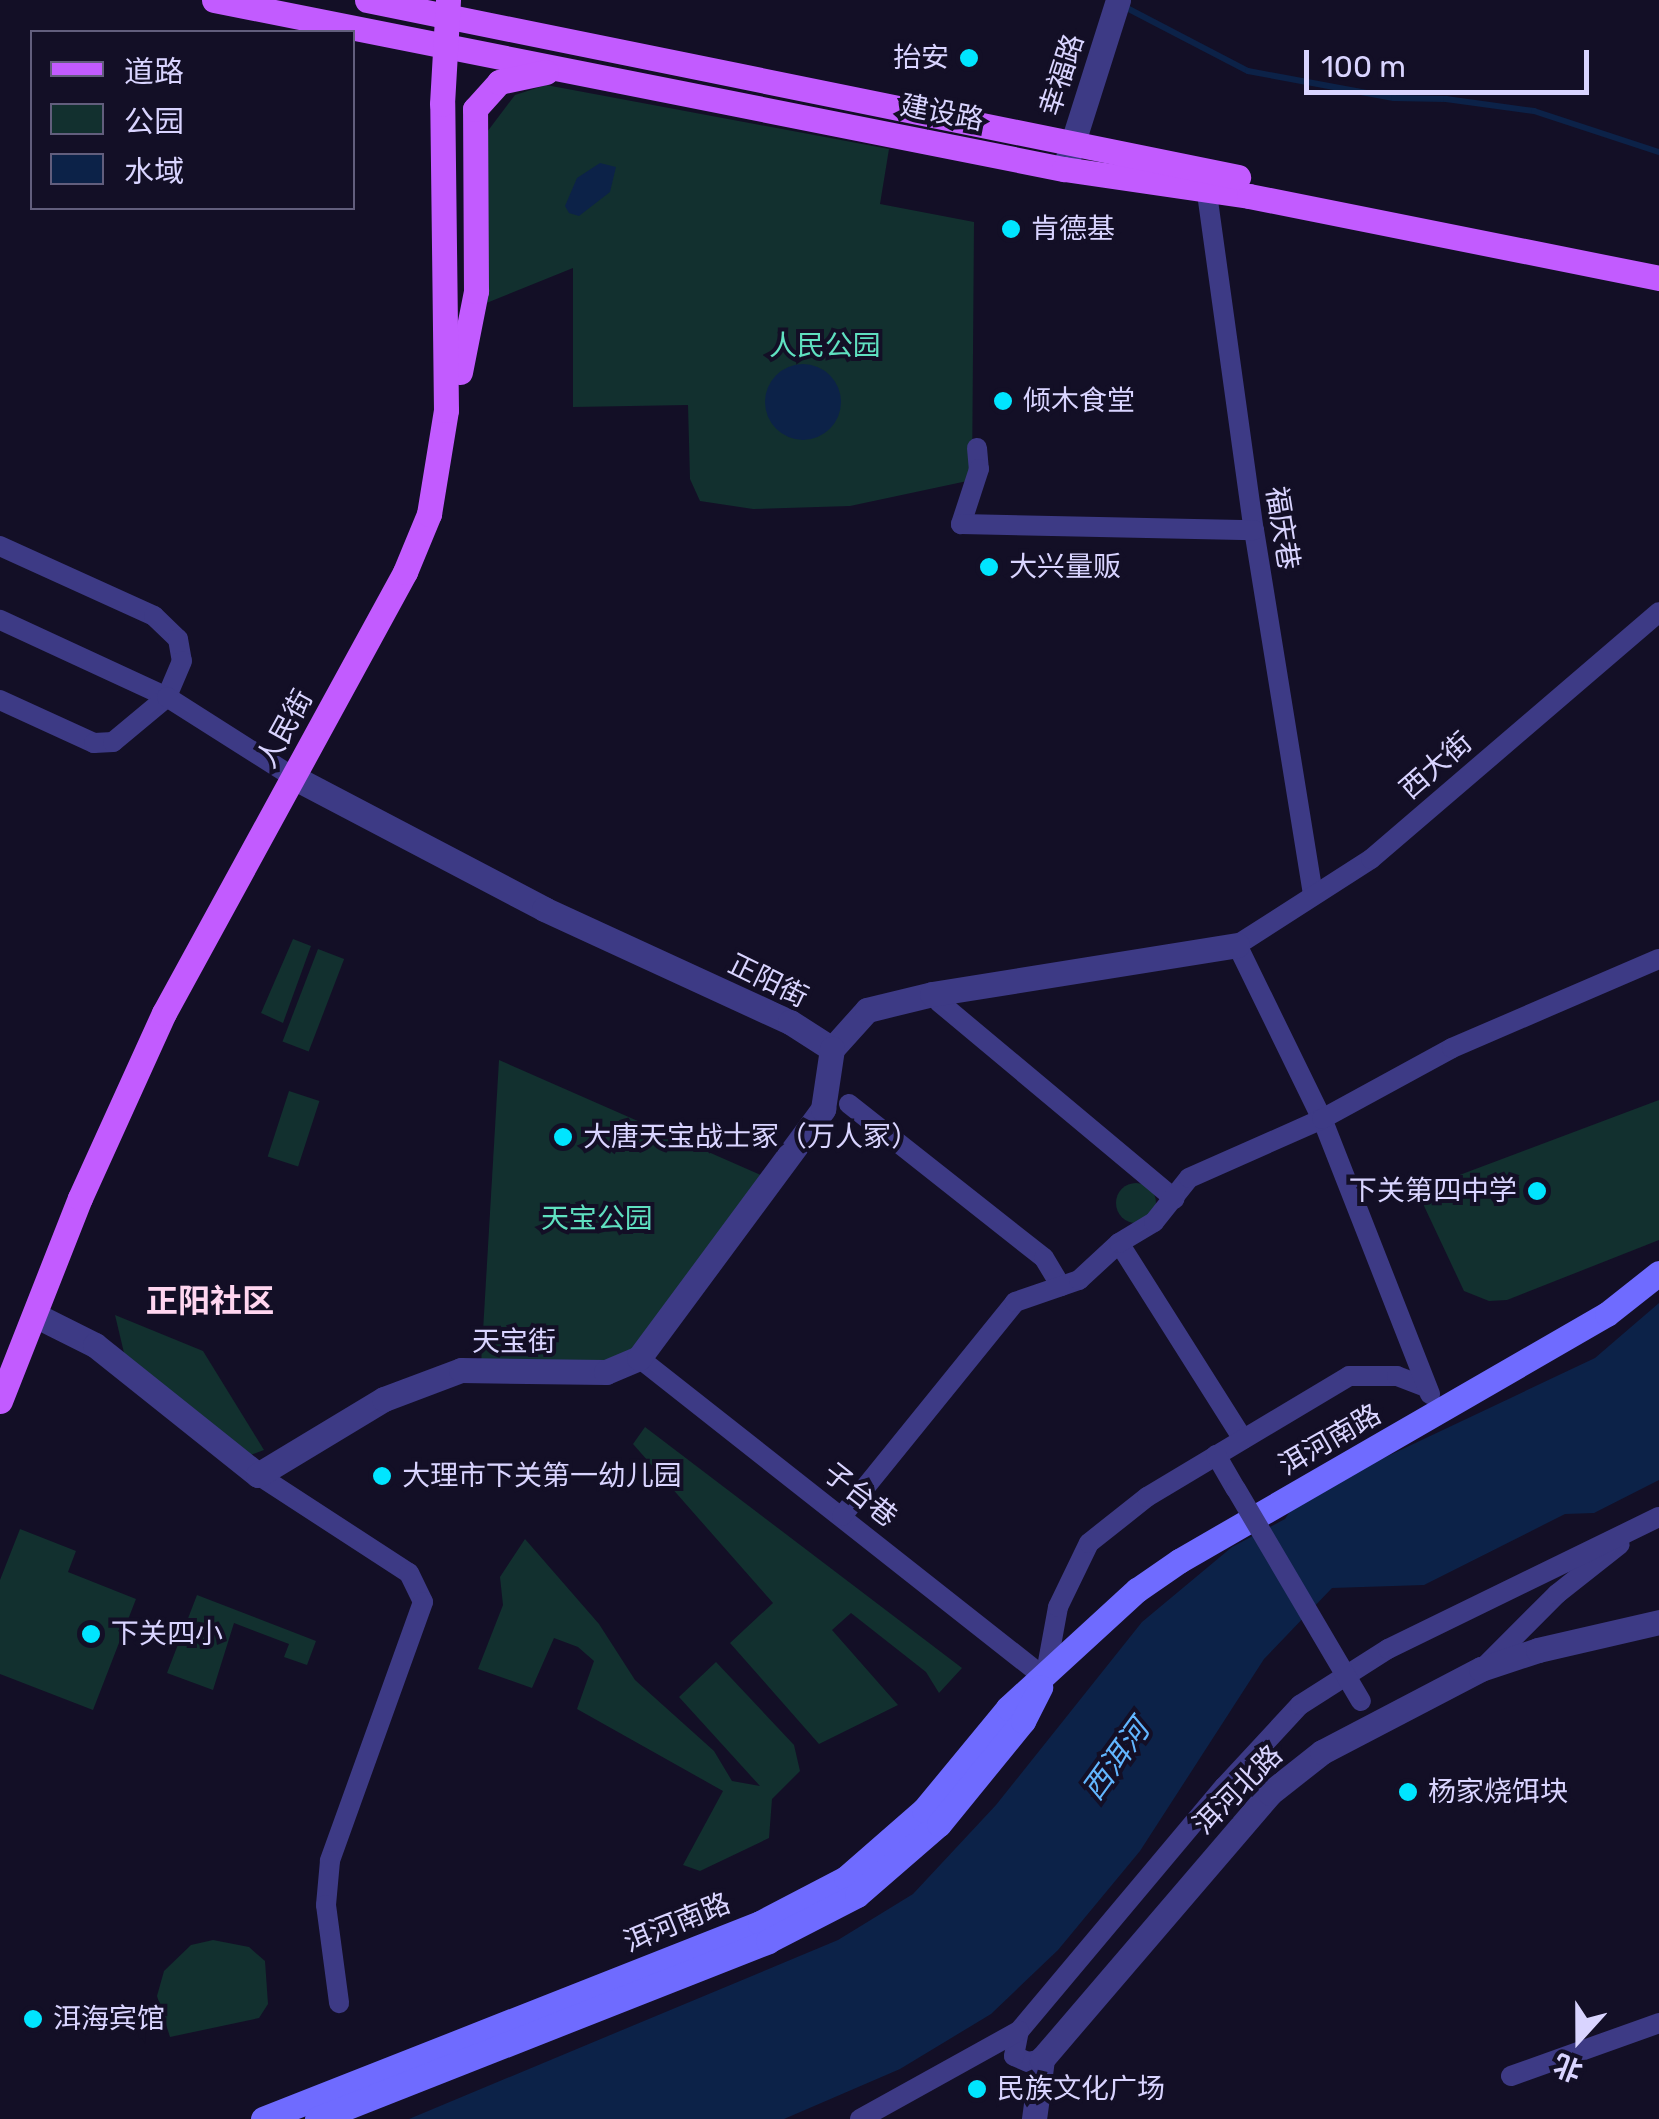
<!DOCTYPE html>
<html>
<head>
<meta charset="utf-8">
<style>
	body { margin:0 }
	#map { position:relative; width:1659px; height:2119px; overflow:hidden; background:#130f26; font-family:Rubik,"Noto Sans SC",sans-serif }
	div>[style] { position:absolute }
	[style*='--x'] { left:calc(var(--x)*1px); top:calc(var(--y)*1px); width:calc(var(--w)*1px); rotate:calc(var(--a)*1deg) }
	.green>* { inset:0; background:#12302f; transform-origin:0 0 }
	.round { border-radius:50% }
	.water>* { inset:0; background:#0c2248 }
	.stream>* { height:6px; margin:-3px; padding:0 3px; transform-origin:3px; border-radius:3px; background:#0c2248 }
	.minor>* { height:20px; margin:-10px; padding:0 10px; transform-origin:10px; border-radius:10px; background:#3d3a85 }
	.tertiary>* { height:25px; margin:-12.5px; padding:0 12.5px; transform-origin:12.5px; border-radius:12.5px; background:#3d3a85 }
	.secondary>* { height:25px; margin:-12.5px; padding:0 12.5px; transform-origin:12.5px; border-radius:12.5px; background:#6f6bff }
	.primary>* { height:25px; margin:-12.5px; padding:0 12.5px; transform-origin:12.5px; border-radius:12.5px; background:#c25bff }
	.minor-bridge>* { height:20px; margin:-10px; padding:0 10px; transform-origin:10px; border-radius:10px; background:#3d3a85 }
	.dots>* { width:28px; height:28px; translate:-50% -50%; box-sizing:border-box; border:5px solid #130f26; border-radius:50% }
	span { translate:-50% -50%; white-space:nowrap; text-align:center; line-height:1.15; -webkit-text-stroke:8px #130f26; paint-order:stroke }
	.poi-label { font-size:28px; color:#d9d4ff }
	.right { translate:-100% -50%; text-align:right }
	.left { translate:0 -50%; text-align:left }
	.street-label { font-size:28px; color:#d9d4ff }
	.park-label { font-size:28px; color:#5fe0c0 }
	.water-label { font-size:30px; color:#62b6ff; font-style:italic }
	.quarter-label { font-size:32px; color:#ffd6f0; font-weight:700 }
	.legend { position:absolute; left:30px; top:30px; width:325px; height:180px; box-sizing:border-box; background:#130f26; border:2px solid #625e7d; margin:0; padding:12px 18px; list-style:none; font-size:30px; color:#d9d4ff }
	.legend li { display:flex; align-items:center; gap:20px; height:50px }
	.legend b { width:50px; border:2px solid #625e7d }
	.north { position:absolute; left:1529px; top:1989px; width:100px; height:100px; -webkit-text-stroke:8px #130f26; paint-order:stroke; rotate:201deg; font-size:28px; font-weight:700; line-height:40px; text-align:center; color:#d9d4ff }
	.north::after { content:''; display:block; margin:auto; width:35px; height:45px; background:#d9d4ff; clip-path:polygon(50% 0,100% 100%,50% 72%,0 100%) }
	.scale { position:absolute; left:1304px; top:50px; width:285px; height:45px; box-sizing:border-box; border:5px solid #d9d4ff; border-top:0; padding-left:12px; font-size:30px; line-height:35px; white-space:nowrap; color:#d9d4ff; -webkit-text-stroke:8px #130f26; paint-order:stroke }
</style>
</head>
<body>
<div id="map">
	<div class="green">
		<i style="clip-path:polygon(546px 85px,889px 149px,880px 204px,974px 222px,972px 480px,850px 506px,753px 509px,700px 501px,690px 479px,688px 405px,573px 407px,573px 268px,484px 304px,484px 136px,515px 95px)"></i>
		<i style="clip-path:polygon(293px 939px,311px 946px,283px 1023px,261px 1013px)"></i>
		<i style="left:318px;top:949px;width:28px;height:99px;rotate:21deg"></i>
		<i style="clip-path:polygon(499px 1060px,763px 1176px,635px 1352px,603px 1366px,481px 1365px)"></i>
		<i style="left:289px;top:1091px;width:32px;height:69px;rotate:18deg"></i>
		<i style="clip-path:polygon(1659px 1100px,1659px 1240px,1507px 1300px,1489px 1301px,1464px 1291px,1417px 1191px)"></i>
		<i class="round" style="left:1116px;top:1183px;width:40px;height:40px"></i>
		<i style="clip-path:polygon(115px 1315px,203px 1351px,264px 1450px,248px 1456px,125px 1357px)"></i>
		<i style="clip-path:polygon(645px 1427px,962px 1668px,939px 1693px,926px 1672px,851px 1613px,832px 1630px,898px 1705px,819px 1744px,730px 1643px,773px 1603px,633px 1444px)"></i>
		<i style="clip-path:polygon(20px 1529px,76px 1551px,68px 1572px,136px 1599px,93px 1710px,0 1674px,0 1580px)"></i>
		<i style="clip-path:polygon(525px 1539px,599px 1624px,635px 1680px,714px 1751px,732px 1781px,760px 1786px,679px 1697px,716px 1662px,794px 1745px,800px 1771px,772px 1799px,769px 1838px,700px 1871px,683px 1865px,723px 1791px,577px 1709px,594px 1661px,578px 1647px,554px 1638px,532px 1688px,478px 1669px,503px 1605px,500px 1577px)"></i>
		<i style="clip-path:polygon(197px 1595px,316px 1641px,307px 1665px,284px 1657px,289px 1644px,234px 1623px,213px 1690px,167px 1673px)"></i>
		<i style="clip-path:polygon(213px 1940px,249px 1947px,265px 1961px,268px 2004px,259px 2018px,170px 2037px,157px 1996px,164px 1971px,191px 1945px)"></i>
	</div>
	<div class="water">
		<i style="clip-path:polygon(600px 163px,616px 167px,610px 192px,579px 216px,569px 213px,565px 206px,577px 178px)"></i>
		<i class="round" style="left:765px;top:364px;width:76px;height:76px"></i>
		<i style="clip-path:polygon(1659px 1303px,1659px 1480px,1594px 1513px,1565px 1514px,1424px 1585px,1332px 1588px,1264px 1659px,1140px 1851px,1058px 1950px,991px 2014px,900px 2069px,784px 2119px,409px 2119px,838px 1940px,913px 1894px,996px 1805px,1142px 1622px,1232px 1547px,1285px 1519px,1294px 1505px,1318px 1489px,1595px 1358px)"></i>
	</div>
	<div class="stream">
		<i style="--x:1123;--y:6;--w:141;--a:27.5"></i>
		<i style="--x:1248;--y:71;--w:148;--a:10.5"></i>
		<i style="--x:1394;--y:98;--w:52;--a:1.1"></i>
		<i style="--x:1446;--y:99;--w:89;--a:7.8"></i>
		<i style="--x:1534;--y:111;--w:132;--a:18.2"></i>
	</div>
	<div class="minor">
		<i style="--x:1205;--y:179;--w:354;--a:82.1"></i>
		<i style="--x:1254;--y:530;--w:369;--a:80.8"></i>
		<i style="--x:977;--y:448;--w:21;--a:85"></i>
		<i style="--x:979;--y:469;--w:58;--a:108.1"></i>
		<i style="--x:961;--y:524;--w:293;--a:1.2"></i>
		<i style="--x:0;--y:546;--w:169;--a:24.4"></i>
		<i style="--x:154;--y:616;--w:33;--a:44"></i>
		<i style="--x:178;--y:639;--w:22;--a:80"></i>
		<i style="--x:182;--y:661;--w:39;--a:113"></i>
		<i style="--x:167;--y:697;--w:184;--a:-155.2"></i>
		<i style="--x:0;--y:700;--w:103;--a:24.6"></i>
		<i style="--x:94;--y:743;--w:19;--a:-3"></i>
		<i style="--x:113;--y:742;--w:70;--a:-39.8"></i>
		<i style="--x:167;--y:697;--w:149;--a:32.4"></i>
		<i style="--x:939;--y:1002;--w:307;--a:39.9"></i>
		<i style="--x:849;--y:1104;--w:248;--a:38.3"></i>
		<i style="--x:1044;--y:1258;--w:33;--a:59"></i>
		<i style="--x:1119;--y:1243;--w:232;--a:57.7"></i>
		<i style="--x:639;--y:1358;--w:517;--a:38.24"></i>
		<i style="--x:1045;--y:1678;--w:72;--a:-79.6"></i>
		<i style="--x:1058;--y:1607;--w:71;--a:-64.2"></i>
		<i style="--x:1089;--y:1543;--w:74;--a:-38.4"></i>
		<i style="--x:1147;--y:1497;--w:235;--a:-30.9"></i>
		<i style="--x:1349;--y:1376;--w:48;--a:0"></i>
		<i style="--x:1397;--y:1376;--w:30;--a:21"></i>
		<i style="--x:1430;--y:1394;--w:295;--a:-111.4"></i>
		<i style="--x:1322;--y:1119;--w:194;--a:-116"></i>
		<i style="--x:1237;--y:945;--w:159;--a:-32.7"></i>
		<i style="--x:1371;--y:859;--w:379;--a:-40.6"></i>
		<i style="--x:1216;--y:1455;--w:39;--a:60"></i>
		<i style="--x:258;--y:1475;--w:180;--a:33"></i>
		<i style="--x:409;--y:1573;--w:32;--a:64"></i>
		<i style="--x:423;--y:1602;--w:275;--a:109.8"></i>
		<i style="--x:330;--y:1861;--w:44;--a:95.2"></i>
		<i style="--x:326;--y:1905;--w:99;--a:82.4"></i>
		<i style="--x:842;--y:1516;--w:275;--a:-51"></i>
		<i style="--x:1015;--y:1302;--w:68;--a:-19"></i>
		<i style="--x:1079;--y:1280;--w:54;--a:-42.8"></i>
		<i style="--x:1119;--y:1243;--w:41;--a:-31"></i>
		<i style="--x:1154;--y:1222;--w:56;--a:-51.5"></i>
		<i style="--x:1189;--y:1178;--w:145;--a:-23.9"></i>
		<i style="--x:1322;--y:1119;--w:148;--a:-28.6"></i>
		<i style="--x:1452;--y:1048;--w:225;--a:-23.3"></i>
		<i style="--x:1483;--y:1668;--w:105;--a:-45"></i>
		<i style="--x:1557;--y:1594;--w:80;--a:-38.4"></i>
		<i style="--x:1042;--y:2059;--w:14;--a:168"></i>
		<i style="--x:1028;--y:2062;--w:15;--a:-157"></i>
		<i style="--x:1014;--y:2056;--w:25;--a:-79"></i>
		<i style="--x:1019;--y:2031;--w:319;--a:-50"></i>
		<i style="--x:1224;--y:1787;--w:112;--a:-47.2"></i>
		<i style="--x:1300;--y:1705;--w:104;--a:-32.5"></i>
		<i style="--x:1388;--y:1649;--w:301;--a:-26"></i>
		<i style="--x:1511;--y:2076;--w:157;--a:-19.7"></i>
		<i style="--x:860;--y:2119;--w:182;--a:-29"></i>
	</div>
	<div class="tertiary">
		<i style="--x:1066;--y:164;--w:172;--a:-72.4"></i>
		<i style="--x:293;--y:777;--w:284;--a:27.7"></i>
		<i style="--x:544;--y:909;--w:271;--a:24.7"></i>
		<i style="--x:790;--y:1022;--w:50;--a:32.7"></i>
		<i style="--x:832;--y:1049;--w:52;--a:-48.1"></i>
		<i style="--x:867;--y:1010;--w:67;--a:-13.8"></i>
		<i style="--x:932;--y:994;--w:309;--a:-9.1"></i>
		<i style="--x:35;--y:1315;--w:67;--a:26.6"></i>
		<i style="--x:95;--y:1345;--w:208;--a:38.6"></i>
		<i style="--x:258;--y:1475;--w:147;--a:-31.1"></i>
		<i style="--x:384;--y:1399;--w:82;--a:-20.6"></i>
		<i style="--x:461;--y:1370;--w:145;--a:0.8"></i>
		<i style="--x:606;--y:1372;--w:36;--a:-23"></i>
		<i style="--x:639;--y:1358;--w:310;--a:-53.5"></i>
		<i style="--x:823;--y:1109;--w:61;--a:-81.5"></i>
		<i style="--x:1034;--y:2119;--w:61;--a:-82.4"></i>
		<i style="--x:1042;--y:2059;--w:350;--a:-49.4"></i>
		<i style="--x:1270;--y:1793;--w:66;--a:-38.3"></i>
		<i style="--x:1322;--y:1752;--w:179;--a:-27.6"></i>
		<i style="--x:1481;--y:1669;--w:60;--a:-18.4"></i>
		<i style="--x:1538;--y:1650;--w:124;--a:-13"></i>
	</div>
	<div class="secondary">
		<i style="--x:263;--y:2119;--w:534;--a:-21.52"></i>
		<i style="--x:760;--y:1923;--w:97;--a:-27.6"></i>
		<i style="--x:846;--y:1878;--w:103;--a:-41.1"></i>
		<i style="--x:924;--y:1810;--w:132;--a:-50.5"></i>
		<i style="--x:1008;--y:1708;--w:175;--a:-42.5"></i>
		<i style="--x:1137;--y:1590;--w:51;--a:-34.6"></i>
		<i style="--x:1179;--y:1561;--w:494;--a:-30"></i>
		<i style="--x:1607;--y:1314;--w:66;--a:-38.3"></i>
		<i style="--x:317;--y:2119;--w:485;--a:-21.5"></i>
		<i style="--x:768;--y:1941;--w:100;--a:-27.3"></i>
		<i style="--x:857;--y:1895;--w:108;--a:-40.9"></i>
		<i style="--x:939;--y:1824;--w:133;--a:-50.8"></i>
		<i style="--x:1023;--y:1721;--w:38;--a:-63"></i>
	</div>
	<div class="primary">
		<i style="--x:214;--y:0;--w:867;--a:11.25"></i>
		<i style="--x:1064;--y:169;--w:187;--a:8.3"></i>
		<i style="--x:1249;--y:196;--w:418;--a:11.3"></i>
		<i style="--x:367;--y:0;--w:889;--a:11.49"></i>
		<i style="--x:460;--y:372;--w:83;--a:-78.8"></i>
		<i style="--x:476;--y:291;--w:182;--a:-90.3"></i>
		<i style="--x:475;--y:109;--w:36;--a:-48"></i>
		<i style="--x:499;--y:82;--w:48;--a:-12"></i>
		<i style="--x:0;--y:1401;--w:218;--a:-68.5"></i>
		<i style="--x:80;--y:1198;--w:203;--a:-65.6"></i>
		<i style="--x:164;--y:1013;--w:503;--a:-61.34"></i>
		<i style="--x:405;--y:572;--w:63;--a:-67.5"></i>
		<i style="--x:429;--y:514;--w:105;--a:-80.7"></i>
		<i style="--x:446;--y:410;--w:306;--a:-90.7"></i>
		<i style="--x:442;--y:104;--w:104;--a:-86.7"></i>
	</div>
	<div class="minor-bridge">
		<i style="--x:1236;--y:1489;--w:246;--a:59.5"></i>
	</div>
	<div class="dots">
		<i style="left:969px;top:58px;background:#00e5ff"></i>
		<i style="left:1011px;top:229px;background:#00e5ff"></i>
		<i style="left:1003px;top:401px;background:#00e5ff"></i>
		<i style="left:989px;top:567px;background:#00e5ff"></i>
		<i style="left:563px;top:1137px;background:#00e5ff"></i>
		<i style="left:1537px;top:1191px;background:#00e5ff"></i>
		<i style="left:382px;top:1476px;background:#00e5ff"></i>
		<i style="left:91px;top:1634px;background:#00e5ff"></i>
		<i style="left:1408px;top:1792px;background:#00e5ff"></i>
		<i style="left:33px;top:2019px;background:#00e5ff"></i>
		<i style="left:977px;top:2089px;background:#00e5ff"></i>
	</div>
	<div class="poi-label">
		<span class="right" style="left:949px;top:58px">抬安</span>
		<span class="left" style="left:1031px;top:229px">肯德基</span>
		<span class="left" style="left:1023px;top:401px">倾木食堂</span>
		<span class="left" style="left:1009px;top:567px">大兴量贩</span>
		<span class="left" style="left:583px;top:1137px">大唐天宝战士冢（万人冢）</span>
		<span class="right" style="left:1517px;top:1191px">下关第四中学</span>
		<span class="left" style="left:402px;top:1476px">大理市下关第一幼儿园</span>
		<span class="left" style="left:111px;top:1634px">下关四小</span>
		<span class="left" style="left:1428px;top:1792px">杨家烧饵块</span>
		<span class="left" style="left:53px;top:2019px">洱海宾馆</span>
		<span class="left" style="left:997px;top:2089px">民族文化广场</span>
	</div>
	<div class="street-label">
		<span style="left:1062px;top:75px;rotate:-72deg">幸福路</span>
		<span style="left:942px;top:113px;rotate:11deg">建设路</span>
		<span style="left:1282px;top:528px;rotate:81deg">福庆巷</span>
		<span style="left:285px;top:729px;rotate:-61deg">人民街</span>
		<span style="left:1436px;top:766px;rotate:-41deg">西大街</span>
		<span style="left:768px;top:981px;rotate:26deg">正阳街</span>
		<span style="left:514px;top:1342px">天宝街</span>
		<span style="left:1330px;top:1440px;rotate:-30deg">洱河南路</span>
		<span style="left:860px;top:1495px;rotate:38deg">子台巷</span>
		<span style="left:1238px;top:1790px;rotate:-45deg">洱河北路</span>
		<span style="left:677px;top:1923px;rotate:-22deg">洱河南路</span>
	</div>
	<div class="park-label">
		<span style="left:825px;top:346px">人民公园</span>
		<span style="left:597px;top:1219px">天宝公园</span>
	</div>
	<div class="water-label">
		<span style="left:1116px;top:1760px;rotate:-54deg">西洱河</span>
	</div>
	<div class="quarter-label">
		<span style="left:210px;top:1301px">正阳社区</span>
	</div>
	<ul class="legend">
	<li><b style="height:12px;background:#c25bff"></b>道路</li>
	<li><b style="height:28px;background:#12302f"></b>公园</li>
	<li><b style="height:28px;background:#0c2248"></b>水域</li>
	</ul>
	<div class="north">北</div>
	<div class="scale">100 m</div>
</div>
</body>
</html>
